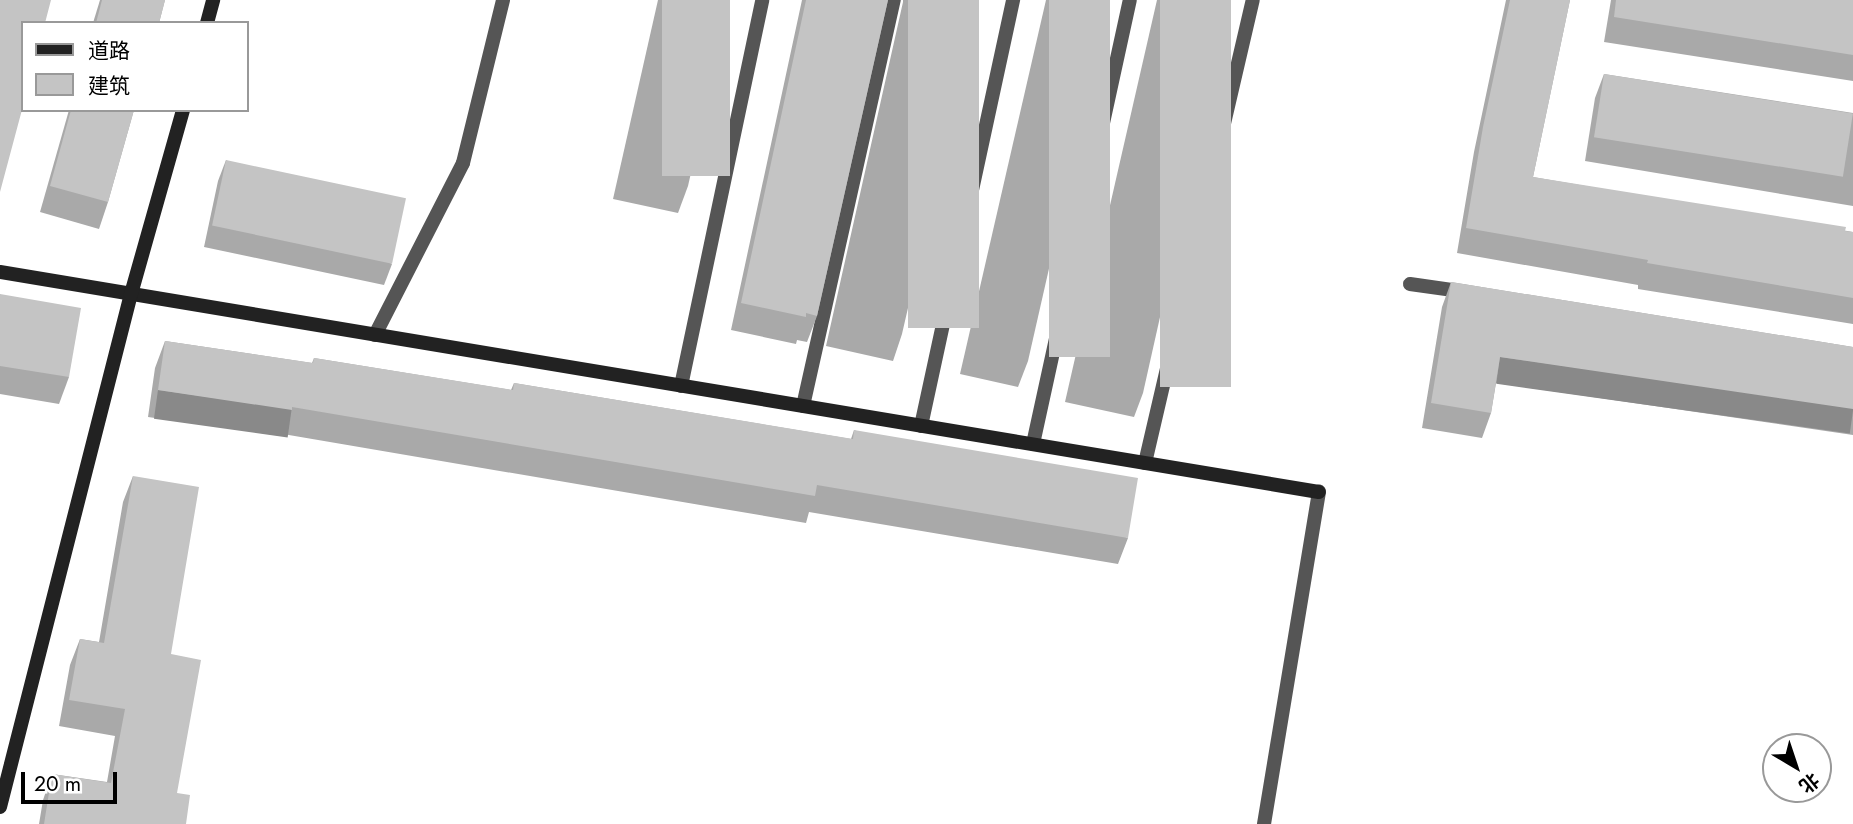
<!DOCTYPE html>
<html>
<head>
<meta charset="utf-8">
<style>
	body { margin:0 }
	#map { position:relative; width:1853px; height:824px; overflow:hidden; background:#fff; font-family:Jost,"Noto Sans SC",sans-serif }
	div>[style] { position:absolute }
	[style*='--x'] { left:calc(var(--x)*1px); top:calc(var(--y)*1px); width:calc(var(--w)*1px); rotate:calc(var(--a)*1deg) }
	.street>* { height:14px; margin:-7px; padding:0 7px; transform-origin:7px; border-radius:7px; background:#555 }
	.secondary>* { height:14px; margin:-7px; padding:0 7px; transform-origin:7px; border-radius:7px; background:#222 }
	.wall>* { inset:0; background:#a9a9a9 }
	.shaded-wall>* { inset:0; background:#898989; transform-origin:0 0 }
	.building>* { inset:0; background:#c4c4c4; transform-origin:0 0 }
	span { translate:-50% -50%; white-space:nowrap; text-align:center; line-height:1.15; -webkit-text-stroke:5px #fff; paint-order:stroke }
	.legend { position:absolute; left:21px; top:21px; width:228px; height:91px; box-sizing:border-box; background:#fff; border:2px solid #999; margin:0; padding:9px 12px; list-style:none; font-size:21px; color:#000 }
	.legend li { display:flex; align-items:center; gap:14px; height:35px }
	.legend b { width:35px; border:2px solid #999 }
	.north { position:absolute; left:1762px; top:733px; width:70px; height:70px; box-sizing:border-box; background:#fff; border:2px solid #999; border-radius:50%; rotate:141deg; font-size:19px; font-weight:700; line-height:28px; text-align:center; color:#000 }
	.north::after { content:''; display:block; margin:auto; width:24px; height:32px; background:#000; clip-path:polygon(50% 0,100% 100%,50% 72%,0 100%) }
	.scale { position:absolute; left:21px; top:772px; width:96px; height:32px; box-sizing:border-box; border:4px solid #000; border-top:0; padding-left:9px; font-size:21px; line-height:24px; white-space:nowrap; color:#000; -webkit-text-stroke:5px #fff; paint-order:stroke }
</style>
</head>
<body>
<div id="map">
	<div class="street">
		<i style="--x:1410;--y:284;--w:58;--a:8"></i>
		<i style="--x:375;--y:335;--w:193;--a:-62.9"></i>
		<i style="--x:463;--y:163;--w:168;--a:-76.2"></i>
		<i style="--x:681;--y:386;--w:394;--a:-78.1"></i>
		<i style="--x:803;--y:406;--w:416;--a:-77.4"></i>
		<i style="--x:921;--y:426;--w:436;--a:-77.8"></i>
		<i style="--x:1033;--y:444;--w:454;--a:-77.7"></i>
		<i style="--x:1145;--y:463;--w:475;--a:-76.9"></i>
		<i style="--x:1264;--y:824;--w:337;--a:-80.6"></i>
	</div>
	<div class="secondary">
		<i style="--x:207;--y:23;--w:24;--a:-75"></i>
		<i style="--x:0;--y:272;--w:1337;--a:9.47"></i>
		<i style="--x:0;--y:807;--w:529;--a:-75.68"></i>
		<i style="--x:131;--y:294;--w:191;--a:-74.2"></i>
	</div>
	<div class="wall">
		<i style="clip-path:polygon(100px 0,165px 0,159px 23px,93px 23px)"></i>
		<i style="clip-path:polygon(658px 0,730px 0,688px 186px,678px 213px,613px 199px)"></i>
		<i style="clip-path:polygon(802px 0,888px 0,817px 316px,807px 342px,797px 340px,796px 344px,731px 330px)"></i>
		<i style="clip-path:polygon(903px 0,979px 0,902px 334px,893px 361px,826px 346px,903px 2px)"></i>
		<i style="clip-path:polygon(1046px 0,1110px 0,1028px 361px,1018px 387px,960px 374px)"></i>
		<i style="clip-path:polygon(1157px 0,1231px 0,1143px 393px,1134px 417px,1065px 402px)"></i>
		<i style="clip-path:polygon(1506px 0,1570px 0,1533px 177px,1853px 232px,1853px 324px,1638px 289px,1638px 285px,1457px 253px,1474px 152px)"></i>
		<i style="clip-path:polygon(1611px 0,1853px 0,1853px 81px,1604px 42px)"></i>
		<i style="clip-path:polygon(1604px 74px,1853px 113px,1853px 206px,1585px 161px,1595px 98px)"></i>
		<i style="clip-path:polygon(69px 110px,134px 110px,108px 202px,99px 229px,40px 212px)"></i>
		<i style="clip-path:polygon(226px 160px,392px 264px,384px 285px,204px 247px,218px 181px)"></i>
		<i style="clip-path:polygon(1451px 282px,1853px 347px,1853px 435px,1496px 383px,1491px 413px,1482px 438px,1422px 428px,1442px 307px)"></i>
		<i style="clip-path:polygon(0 294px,69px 377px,59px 404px,0 394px)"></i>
		<i style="clip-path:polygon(165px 341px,312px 363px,314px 358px,511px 390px,514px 383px,851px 439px,854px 430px,1128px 538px,1118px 564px,809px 512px,806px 523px,283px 434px,282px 436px,148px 417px,155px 368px)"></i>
		<i style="clip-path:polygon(133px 476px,171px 654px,177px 793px,186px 824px,39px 824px,43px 800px,52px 774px,107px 782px,115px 736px,59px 726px,70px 665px,80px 639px,99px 642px,123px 502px)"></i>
	</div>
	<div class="shaded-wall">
		<i style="left:1500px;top:357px;width:357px;height:27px;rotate:8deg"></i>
		<i style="left:158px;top:390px;width:135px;height:29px;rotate:8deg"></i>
	</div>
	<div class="building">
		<i style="clip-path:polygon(0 0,51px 0,45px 23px,23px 23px,23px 106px,0 192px)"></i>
		<i style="clip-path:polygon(102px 0,165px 0,159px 23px,96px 23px)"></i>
		<i style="left:662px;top:0;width:68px;height:176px"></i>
		<i style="clip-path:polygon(806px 0,888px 0,817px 316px,806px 313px,806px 317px,741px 303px)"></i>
		<i style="left:908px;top:0;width:71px;height:328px"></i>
		<i style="left:1049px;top:0;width:61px;height:357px"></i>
		<i style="left:1160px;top:0;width:71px;height:387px"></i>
		<i style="clip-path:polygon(1510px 0,1570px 0,1533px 177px,1846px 227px,1845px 231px,1853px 232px,1853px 298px,1647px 263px,1648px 260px,1466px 228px,1483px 127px)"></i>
		<i style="clip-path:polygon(1616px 0,1853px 0,1853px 55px,1614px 17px)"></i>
		<i style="left:1604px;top:74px;width:252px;height:64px;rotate:9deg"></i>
		<i style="clip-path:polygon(71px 110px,134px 110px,108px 202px,50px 186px)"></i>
		<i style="left:226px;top:160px;width:184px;height:67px;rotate:12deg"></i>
		<i style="clip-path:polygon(1451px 282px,1853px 347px,1853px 409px,1500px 357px,1491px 413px,1431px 403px)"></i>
		<i style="clip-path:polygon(0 294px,81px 308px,69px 377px,0 366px)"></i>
		<i style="clip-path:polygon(165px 341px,313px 363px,314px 358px,513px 390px,514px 383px,853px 439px,854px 430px,1138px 478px,1128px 538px,817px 485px,815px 496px,292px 407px,292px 410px,158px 390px)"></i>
		<i style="clip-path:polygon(133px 476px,199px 487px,171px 654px,201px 660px,177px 793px,190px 795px,186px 824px,44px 824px,52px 774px,111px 783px,125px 709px,69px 700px,80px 639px,104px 643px)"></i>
	</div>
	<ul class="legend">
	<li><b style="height:9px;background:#222"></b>道路</li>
	<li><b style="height:19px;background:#c4c4c4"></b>建筑</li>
	</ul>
	<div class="north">北</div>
	<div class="scale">20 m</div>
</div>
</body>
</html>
